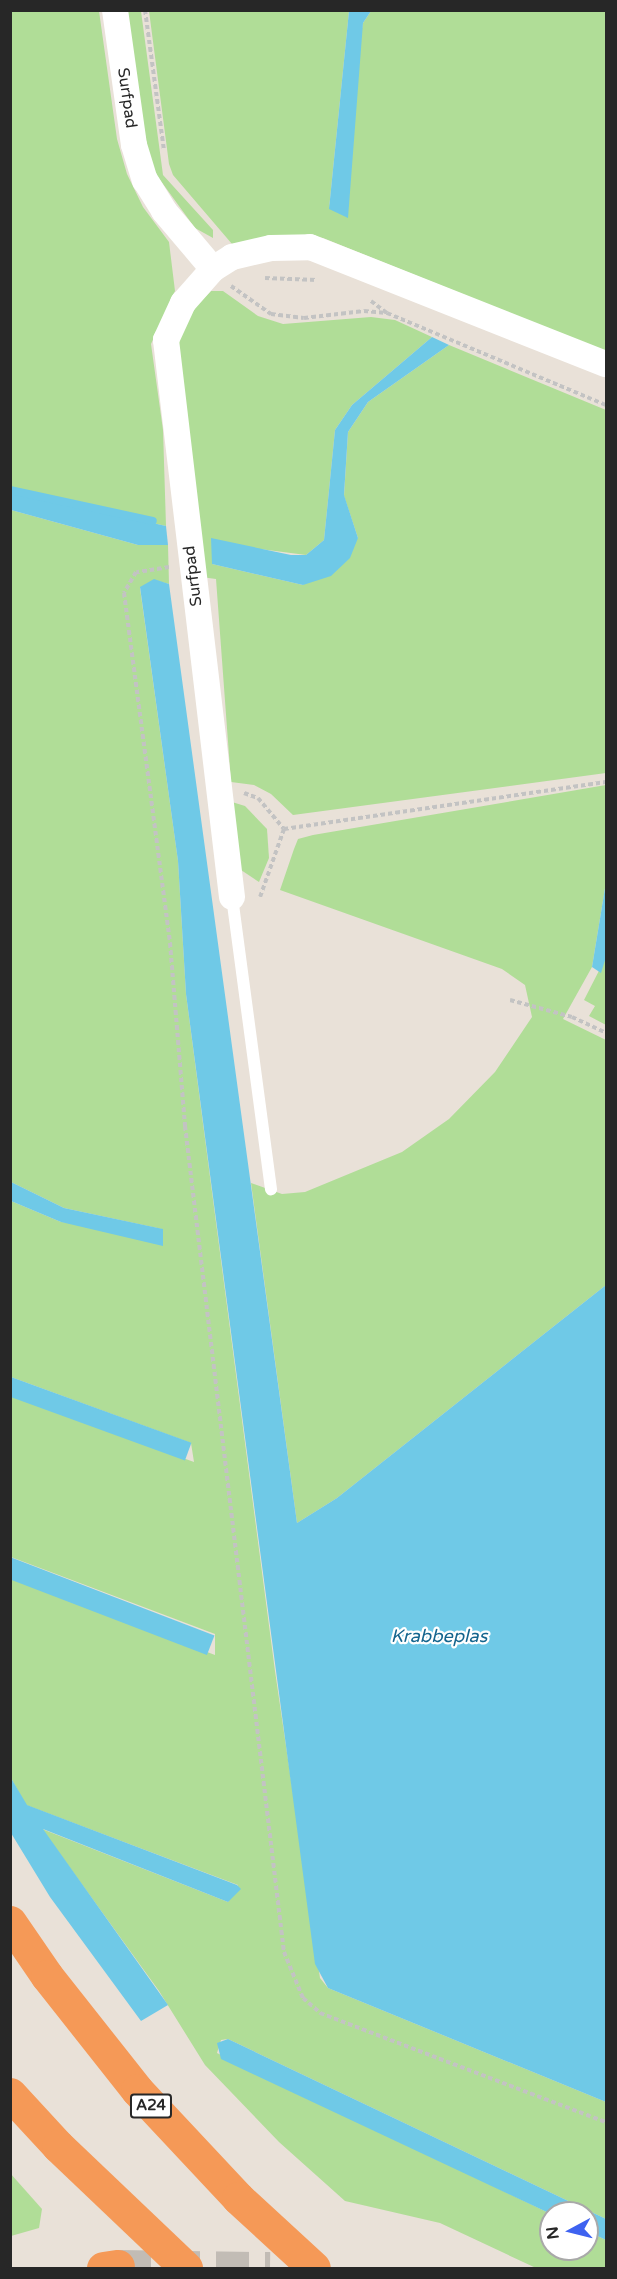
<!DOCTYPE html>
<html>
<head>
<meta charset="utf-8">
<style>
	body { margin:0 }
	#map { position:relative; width:617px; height:2279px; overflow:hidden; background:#e9e1d8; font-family:"Varela Round",sans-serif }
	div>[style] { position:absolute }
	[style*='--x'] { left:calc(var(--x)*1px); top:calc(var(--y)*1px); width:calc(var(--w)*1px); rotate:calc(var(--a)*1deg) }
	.green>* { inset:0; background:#b0dd97 }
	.water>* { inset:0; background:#6fc9e7; transform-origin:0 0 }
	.stream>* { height:8px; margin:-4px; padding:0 4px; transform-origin:4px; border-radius:4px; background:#6fc9e7 }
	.motorway-tunnel>* { height:33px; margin-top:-16.5px; transform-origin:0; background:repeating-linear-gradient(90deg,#c2bcb5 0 33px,transparent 0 49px) }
	.path>* { height:4px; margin-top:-2px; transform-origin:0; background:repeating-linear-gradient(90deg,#c3c3c3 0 4.5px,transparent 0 7.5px) }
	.service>* { height:12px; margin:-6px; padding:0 6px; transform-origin:6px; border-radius:6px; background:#fff }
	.minor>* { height:26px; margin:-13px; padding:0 13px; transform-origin:13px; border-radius:13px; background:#fff }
	.motorway>* { height:33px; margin:-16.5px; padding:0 16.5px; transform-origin:16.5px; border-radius:16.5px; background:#f59957 }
	span { translate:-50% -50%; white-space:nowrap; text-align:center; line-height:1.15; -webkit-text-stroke:4.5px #fff; paint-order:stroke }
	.shield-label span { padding:2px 4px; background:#fff; border:2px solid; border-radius:4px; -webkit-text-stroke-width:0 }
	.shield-label { font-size:15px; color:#272727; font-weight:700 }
	.street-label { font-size:16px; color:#272727 }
	.water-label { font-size:18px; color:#14658e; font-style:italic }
	.frame { position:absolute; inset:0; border:12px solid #272727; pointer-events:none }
	.north { position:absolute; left:539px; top:2201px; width:60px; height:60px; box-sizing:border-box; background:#fff; border:2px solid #a9a9a9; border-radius:50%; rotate:263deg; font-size:16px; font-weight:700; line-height:24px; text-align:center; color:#272727 }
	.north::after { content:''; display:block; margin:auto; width:21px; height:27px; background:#3e62f0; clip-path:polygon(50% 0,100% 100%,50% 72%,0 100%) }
</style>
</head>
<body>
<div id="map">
	<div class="green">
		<i style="clip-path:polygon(11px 11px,99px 11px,117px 139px,127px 174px,143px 207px,169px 242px,175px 291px,151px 344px,163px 430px,166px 526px,11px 491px)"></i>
		<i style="clip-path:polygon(127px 11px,141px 11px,163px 175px,213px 230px,213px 238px,195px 228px,155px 173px,147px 148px)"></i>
		<i style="clip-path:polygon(149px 11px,349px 11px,329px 209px,363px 23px,371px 11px,606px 11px,606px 352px,323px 238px,301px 235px,232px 244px,173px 175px,169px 164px)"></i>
		<i style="clip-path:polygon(211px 291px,223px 291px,258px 316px,283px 324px,371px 317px,395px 320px,432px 337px,352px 405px,335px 430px,324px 540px,306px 555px,260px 549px,212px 564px,303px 585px,358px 538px,344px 496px,348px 432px,368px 402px,449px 345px,606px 410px,606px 773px,293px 815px,271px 794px,254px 785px,231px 782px,216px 579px,201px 577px,174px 363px,183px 319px)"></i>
		<i style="clip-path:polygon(11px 510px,138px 545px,168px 545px,169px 584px,154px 580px,140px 588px,178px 861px,186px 994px,275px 1671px,320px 1978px,328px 1988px,606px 2102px,606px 2219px,228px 2039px,221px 2040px,217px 2053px,551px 2214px,551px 2249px,587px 2249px,587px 2231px,606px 2240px,606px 2268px,536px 2268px,440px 2223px,345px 2201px,279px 2142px,205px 2065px,159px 1991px,42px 1829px,228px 1902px,238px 1885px,26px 1805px,11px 1778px,11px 1578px,215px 1655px,215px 1634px,11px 1557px,11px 1396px,194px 1462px,191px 1443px,11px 1377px,11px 1201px,61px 1222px,162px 1229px,64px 1208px,11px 1182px)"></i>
		<i style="clip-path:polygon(606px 785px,606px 882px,592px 967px,563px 1019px,606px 1040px,606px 1285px,337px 1498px,297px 1523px,251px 1183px,282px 1194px,305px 1192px,402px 1152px,449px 1119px,495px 1072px,532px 1017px,525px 985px,502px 969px,280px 890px,294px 849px,298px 839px,313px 835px)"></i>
		<i style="clip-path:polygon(232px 802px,245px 806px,267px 829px,269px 858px,259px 882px,241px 870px)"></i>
		<i style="clip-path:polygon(606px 957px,606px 1025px,589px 1016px,595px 1006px,584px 1000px)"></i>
		<i style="clip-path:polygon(10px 2173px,42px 2209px,39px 2228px,11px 2236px)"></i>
	</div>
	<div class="water">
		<i style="clip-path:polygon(349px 11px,371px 11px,363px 23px,348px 218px,329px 209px)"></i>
		<i style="clip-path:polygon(432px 337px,449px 345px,368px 402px,348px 432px,344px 495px,358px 538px,350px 558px,331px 576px,303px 585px,212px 564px,211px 538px,291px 555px,306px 555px,324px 540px,335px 430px,352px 405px)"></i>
		<i style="clip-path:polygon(11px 491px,166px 526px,168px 545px,138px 545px,11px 510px)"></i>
		<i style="clip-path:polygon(154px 579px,169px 584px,297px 1523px,337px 1498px,606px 1285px,606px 2102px,328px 1988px,315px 1964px,186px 994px,178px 861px,140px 587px)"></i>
		<i style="clip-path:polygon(606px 882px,606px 957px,601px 973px,592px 967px)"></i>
		<i style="clip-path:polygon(11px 1182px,64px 1208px,163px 1229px,163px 1246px,61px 1222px,11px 1201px)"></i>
		<i style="left:11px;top:1377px;width:192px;height:19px;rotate:20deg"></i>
		<i style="left:10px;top:1557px;width:219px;height:21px;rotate:21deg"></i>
		<i style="clip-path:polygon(11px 1778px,27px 1805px,237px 1885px,241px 1889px,228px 1902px,43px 1829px,168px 2005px,141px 2021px,50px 1897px,11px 1833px)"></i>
		<i style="clip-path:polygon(228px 2039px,606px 2219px,606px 2240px,587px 2231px,587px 2213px,551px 2214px,221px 2059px,217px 2043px)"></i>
	</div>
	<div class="stream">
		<i style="--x:10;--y:490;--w:146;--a:12.2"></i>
	</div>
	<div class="motorway-tunnel">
		<i style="--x:118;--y:2266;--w:152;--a:0.8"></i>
	</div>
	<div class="path">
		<i style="--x:145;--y:10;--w:142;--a:82.3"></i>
		<i style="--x:265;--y:278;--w:52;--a:2.2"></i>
		<i style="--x:231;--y:286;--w:49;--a:35"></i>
		<i style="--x:271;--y:314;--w:33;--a:7"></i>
		<i style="--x:304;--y:318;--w:60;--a:-6.7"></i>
		<i style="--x:364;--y:311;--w:23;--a:5"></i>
		<i style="--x:387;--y:313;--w:238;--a:22.8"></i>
		<i style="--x:371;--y:301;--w:20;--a:37"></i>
		<i style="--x:169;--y:567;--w:33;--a:171"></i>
		<i style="--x:136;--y:572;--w:24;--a:120"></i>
		<i style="--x:124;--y:593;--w:353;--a:82.5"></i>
		<i style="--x:170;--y:943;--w:184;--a:85.3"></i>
		<i style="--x:185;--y:1126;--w:832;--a:83.17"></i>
		<i style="--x:284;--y:1952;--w:50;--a:67.6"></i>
		<i style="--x:303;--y:1998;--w:23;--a:41"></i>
		<i style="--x:320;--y:2013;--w:306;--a:20.9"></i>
		<i style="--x:244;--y:793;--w:15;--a:20"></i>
		<i style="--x:258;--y:798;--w:40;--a:50"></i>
		<i style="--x:284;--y:829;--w:72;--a:109.4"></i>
		<i style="--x:284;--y:829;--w:325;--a:-8.3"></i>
		<i style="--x:510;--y:1000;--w:64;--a:15.3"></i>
		<i style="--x:572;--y:1017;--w:38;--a:25"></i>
	</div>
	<div class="service">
		<i style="--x:232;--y:897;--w:295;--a:82.4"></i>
	</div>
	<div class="minor">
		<i style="--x:115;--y:10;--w:136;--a:82"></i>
		<i style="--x:134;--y:145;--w:37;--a:73"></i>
		<i style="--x:145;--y:180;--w:36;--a:58"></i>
		<i style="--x:164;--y:211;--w:76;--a:49.8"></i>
		<i style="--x:232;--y:897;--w:561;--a:-96.76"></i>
		<i style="--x:166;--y:340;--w:41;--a:-65.3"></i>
		<i style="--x:183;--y:303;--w:45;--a:-48.6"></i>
		<i style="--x:213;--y:269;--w:22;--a:-32"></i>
		<i style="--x:232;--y:257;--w:40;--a:-13"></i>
		<i style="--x:271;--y:248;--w:39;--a:-1"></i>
		<i style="--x:310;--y:247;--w:318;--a:21.6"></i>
	</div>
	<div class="motorway">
		<i style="--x:10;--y:1922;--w:65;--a:55.6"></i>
		<i style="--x:47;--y:1976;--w:145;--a:51.7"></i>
		<i style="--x:137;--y:2090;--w:148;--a:46.9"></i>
		<i style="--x:238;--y:2198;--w:103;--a:42.6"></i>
		<i style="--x:10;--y:2094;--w:71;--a:47.3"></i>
		<i style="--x:58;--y:2146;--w:177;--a:43.6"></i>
		<i style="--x:103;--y:2268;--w:15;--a:-8"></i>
	</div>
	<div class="shield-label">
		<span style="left:151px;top:2106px">A24</span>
	</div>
	<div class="street-label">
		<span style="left:127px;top:98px;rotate:82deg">Surfpad</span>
		<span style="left:193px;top:576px;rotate:-97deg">Surfpad</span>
	</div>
	<div class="water-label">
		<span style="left:439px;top:1636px">Krabbeplas</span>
	</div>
	<div class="frame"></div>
	<div class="north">N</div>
</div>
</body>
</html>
